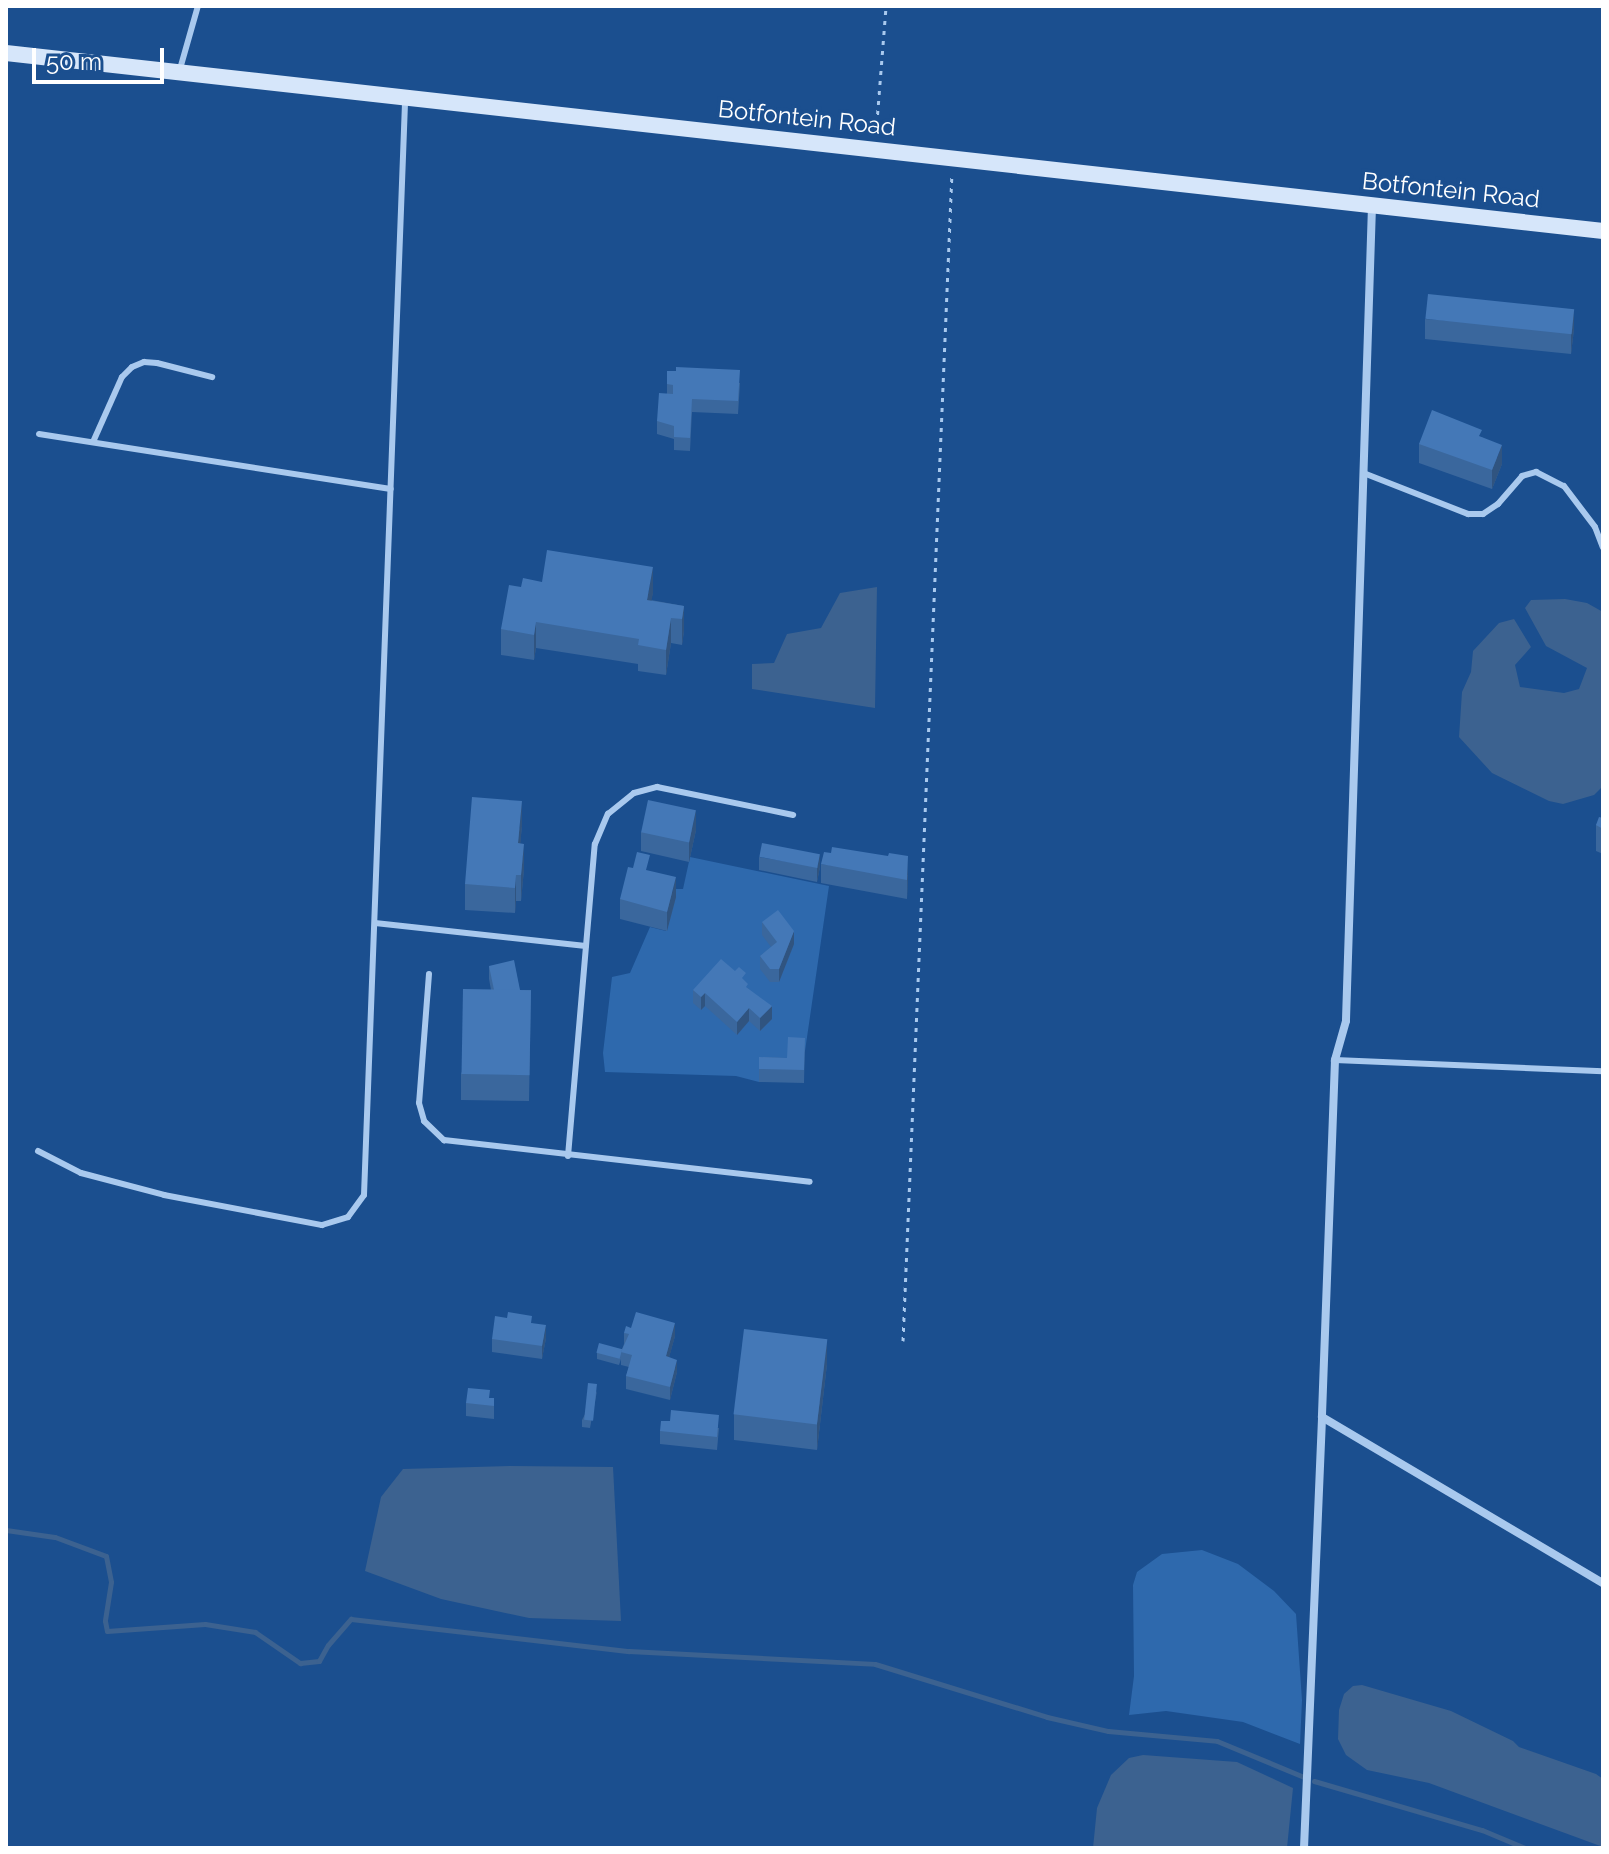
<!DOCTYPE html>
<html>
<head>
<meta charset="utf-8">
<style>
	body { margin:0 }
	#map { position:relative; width:1609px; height:1854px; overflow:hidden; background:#1b4f8f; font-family:Raleway,sans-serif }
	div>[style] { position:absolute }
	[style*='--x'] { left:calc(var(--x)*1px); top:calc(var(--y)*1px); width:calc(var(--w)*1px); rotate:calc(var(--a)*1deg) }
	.green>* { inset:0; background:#2e69ad }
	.water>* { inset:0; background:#3c6290 }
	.stream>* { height:5px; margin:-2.5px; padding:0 2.5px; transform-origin:2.5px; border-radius:2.5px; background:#3c6290 }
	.path>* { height:3px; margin-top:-1.5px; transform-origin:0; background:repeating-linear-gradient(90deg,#a9c9ee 0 4px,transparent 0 10px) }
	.lane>* { height:6px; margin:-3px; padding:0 3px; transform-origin:3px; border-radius:3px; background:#a9c9ee }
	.street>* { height:8px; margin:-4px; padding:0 4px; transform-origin:4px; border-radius:4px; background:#a9c9ee }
	.secondary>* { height:16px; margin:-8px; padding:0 8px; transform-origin:8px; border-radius:8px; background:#d6e6fa }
	.wall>* { inset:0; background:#3a679d }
	.shaded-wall>* { inset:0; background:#305480 }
	.building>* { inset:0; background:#4478b7; transform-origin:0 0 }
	span { translate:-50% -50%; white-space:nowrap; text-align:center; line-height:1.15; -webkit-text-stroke:7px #1b4f8f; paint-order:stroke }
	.street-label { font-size:24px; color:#fff }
	.frame { position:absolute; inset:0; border:8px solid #fff; pointer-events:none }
	.scale { position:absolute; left:32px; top:48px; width:132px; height:36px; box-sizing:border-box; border:4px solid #fff; border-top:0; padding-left:10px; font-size:24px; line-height:28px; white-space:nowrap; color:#fff; -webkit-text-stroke:6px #1b4f8f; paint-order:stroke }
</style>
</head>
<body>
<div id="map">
	<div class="green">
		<i style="clip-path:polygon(690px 857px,829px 886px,805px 1051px,787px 1071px,759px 1070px,759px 1082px,736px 1076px,605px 1072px,603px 1053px,612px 977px,630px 973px,650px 927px,666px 931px,676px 889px,683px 889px)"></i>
		<i style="clip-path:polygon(1202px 1550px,1238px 1564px,1274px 1591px,1296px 1614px,1302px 1700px,1300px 1744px,1243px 1722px,1166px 1711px,1129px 1715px,1134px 1676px,1133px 1585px,1137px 1572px,1162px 1554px)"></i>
	</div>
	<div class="water">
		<i style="clip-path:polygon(877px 587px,875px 708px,752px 689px,752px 664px,774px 663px,787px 634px,821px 628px,840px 593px)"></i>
		<i style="clip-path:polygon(1565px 599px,1587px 603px,1603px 612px,1603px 786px,1594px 795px,1563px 804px,1549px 801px,1492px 773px,1459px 737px,1462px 692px,1471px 672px,1473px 651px,1499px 623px,1514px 619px,1531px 647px,1515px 665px,1520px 687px,1564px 693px,1579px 689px,1587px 668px,1546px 646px,1525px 608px,1531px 600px)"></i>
		<i style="clip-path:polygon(511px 1466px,613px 1467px,621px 1621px,529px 1618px,441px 1599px,365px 1571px,381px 1497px,403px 1469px)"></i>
		<i style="clip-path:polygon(1362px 1685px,1451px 1711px,1513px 1741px,1519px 1747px,1596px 1774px,1603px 1779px,1603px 1847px,1429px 1783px,1367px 1770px,1346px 1755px,1338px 1739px,1339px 1710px,1344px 1694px,1353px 1686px)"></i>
		<i style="clip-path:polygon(1143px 1755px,1237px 1762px,1293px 1788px,1287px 1848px,1093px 1848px,1097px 1808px,1111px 1775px,1129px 1758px)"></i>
	</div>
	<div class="stream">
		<i style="--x:6;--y:1530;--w:49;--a:8.1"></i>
		<i style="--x:55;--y:1537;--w:54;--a:20.4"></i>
		<i style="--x:106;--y:1556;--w:26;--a:79"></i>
		<i style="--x:111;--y:1582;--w:39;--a:99"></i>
		<i style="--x:105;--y:1621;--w:10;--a:79"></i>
		<i style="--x:107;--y:1631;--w:98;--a:-4.1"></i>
		<i style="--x:205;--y:1624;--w:51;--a:9.1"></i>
		<i style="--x:255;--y:1632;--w:55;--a:34.6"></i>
		<i style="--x:300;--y:1663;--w:19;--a:-6"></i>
		<i style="--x:319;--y:1661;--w:18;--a:-61"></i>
		<i style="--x:328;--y:1645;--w:35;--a:-49"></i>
		<i style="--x:351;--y:1619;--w:280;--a:6.6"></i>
		<i style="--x:629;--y:1651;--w:246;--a:3"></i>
		<i style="--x:875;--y:1664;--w:180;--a:17.1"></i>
		<i style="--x:1047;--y:1717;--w:63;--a:12.9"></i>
		<i style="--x:1108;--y:1731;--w:109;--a:5.2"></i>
		<i style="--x:1217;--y:1741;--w:94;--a:22.5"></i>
		<i style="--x:1314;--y:1781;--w:175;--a:16.3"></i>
		<i style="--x:1482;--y:1830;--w:47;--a:22.7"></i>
	</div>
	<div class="path">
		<i style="--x:876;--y:134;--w:128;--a:-85.5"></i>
		<i style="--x:903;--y:1341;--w:1168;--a:-87.6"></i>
	</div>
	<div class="lane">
		<i style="--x:180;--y:69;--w:66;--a:-74.1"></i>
		<i style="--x:39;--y:434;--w:356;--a:8.9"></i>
		<i style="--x:93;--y:442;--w:71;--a:-66"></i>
		<i style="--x:122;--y:377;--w:14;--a:-45"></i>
		<i style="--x:132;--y:367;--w:13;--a:-23"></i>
		<i style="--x:144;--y:362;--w:13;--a:4"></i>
		<i style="--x:157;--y:363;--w:57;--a:14.3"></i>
		<i style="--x:1366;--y:474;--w:110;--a:21.4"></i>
		<i style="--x:1468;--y:514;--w:15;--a:0"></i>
		<i style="--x:1483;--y:514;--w:18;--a:-34"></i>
		<i style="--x:1498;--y:504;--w:37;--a:-49"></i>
		<i style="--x:1522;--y:476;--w:15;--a:-16"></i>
		<i style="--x:1536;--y:472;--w:31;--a:27"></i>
		<i style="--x:1564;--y:486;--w:51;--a:52.9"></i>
		<i style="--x:1595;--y:527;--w:22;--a:69"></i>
		<i style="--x:375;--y:923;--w:212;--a:6.2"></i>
		<i style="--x:429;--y:974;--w:129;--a:94.4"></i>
		<i style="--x:419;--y:1103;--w:19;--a:74"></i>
		<i style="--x:424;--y:1121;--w:28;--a:44"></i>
		<i style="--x:444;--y:1140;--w:368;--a:6.5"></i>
		<i style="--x:1335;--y:1060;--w:268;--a:2.4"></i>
		<i style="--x:38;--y:1151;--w:48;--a:27.1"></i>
		<i style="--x:81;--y:1173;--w:86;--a:14.8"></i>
		<i style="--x:164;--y:1195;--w:161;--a:10.8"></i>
		<i style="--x:322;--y:1225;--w:27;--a:-17"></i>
		<i style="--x:348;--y:1217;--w:27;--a:-54"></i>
		<i style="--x:364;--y:1195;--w:1095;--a:-87.85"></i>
		<i style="--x:568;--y:1156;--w:313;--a:-85.1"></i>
		<i style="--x:595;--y:844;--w:33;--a:-67"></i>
		<i style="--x:608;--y:814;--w:33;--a:-39"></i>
		<i style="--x:634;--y:793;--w:24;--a:-15"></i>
		<i style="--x:657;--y:787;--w:139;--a:11.6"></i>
	</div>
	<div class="street">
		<i style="--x:1372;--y:206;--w:815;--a:91.83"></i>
		<i style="--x:1346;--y:1021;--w:41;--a:105.8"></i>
		<i style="--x:1335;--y:1060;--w:357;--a:92.1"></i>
		<i style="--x:1322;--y:1417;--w:326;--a:30.6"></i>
		<i style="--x:1304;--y:1848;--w:431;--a:-87.6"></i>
	</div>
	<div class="secondary">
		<i style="--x:6;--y:53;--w:1607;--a:6.36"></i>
	</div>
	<div class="wall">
		<i style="clip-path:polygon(1425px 319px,1574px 329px,1571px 354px,1425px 339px)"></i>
		<i style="clip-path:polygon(667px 371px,740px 383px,738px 414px,692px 412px,690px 451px,674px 450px,674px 439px,657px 434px,657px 421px,667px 393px)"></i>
		<i style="clip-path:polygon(1482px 437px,1502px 464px,1492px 489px,1419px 463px,1419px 444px)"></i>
		<i style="clip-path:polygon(542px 582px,653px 593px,651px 600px,684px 606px,684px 631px,682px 645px,671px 643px,666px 675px,638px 671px,638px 664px,536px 648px,534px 660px,501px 655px,501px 629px,521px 587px)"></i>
		<i style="clip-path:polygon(1603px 818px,1603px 854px,1596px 851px,1596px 825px)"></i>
		<i style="clip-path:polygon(522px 826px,520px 844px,524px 869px,521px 901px,516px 901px,515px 913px,465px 910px,465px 884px)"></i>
		<i style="clip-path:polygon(696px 830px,689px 862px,641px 851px,641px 832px)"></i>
		<i style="clip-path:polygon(759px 857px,820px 867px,817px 882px,759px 870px)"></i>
		<i style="clip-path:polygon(821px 864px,908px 875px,907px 899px,821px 883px)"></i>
		<i style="clip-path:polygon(650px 871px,676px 897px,667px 931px,620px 919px,620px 899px)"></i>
		<i style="clip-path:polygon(762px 922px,794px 944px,779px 982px,770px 982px,760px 969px,760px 956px,771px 947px,762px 935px)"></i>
		<i style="clip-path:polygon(489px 966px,520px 990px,531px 990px,529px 1101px,461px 1100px,461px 1074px,491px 990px,489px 979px)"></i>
		<i style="clip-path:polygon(748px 988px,772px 1019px,760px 1031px,749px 1021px,737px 1035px,705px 1006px,701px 1010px,693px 1003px,693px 990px)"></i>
		<i style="clip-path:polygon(805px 1038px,804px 1083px,759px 1082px,759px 1057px,787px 1058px)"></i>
		<i style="clip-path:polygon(532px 1323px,546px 1338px,542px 1359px,492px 1352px,492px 1339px)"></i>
		<i style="clip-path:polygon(624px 1333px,675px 1336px,669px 1357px,677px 1372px,670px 1400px,626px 1389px,626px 1376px,629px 1367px,621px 1365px,621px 1359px,619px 1365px,597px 1359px,597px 1353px,622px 1349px,624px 1344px)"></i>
		<i style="clip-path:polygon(827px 1364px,817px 1450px,734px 1440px,734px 1414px)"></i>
		<i style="clip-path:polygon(597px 1391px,590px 1428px,582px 1427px,582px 1420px)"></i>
		<i style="clip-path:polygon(494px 1398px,494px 1419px,466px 1416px,466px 1403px)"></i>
		<i style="clip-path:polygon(670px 1421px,719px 1428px,717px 1450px,660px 1444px,660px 1431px)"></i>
	</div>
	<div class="shaded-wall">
		<i style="clip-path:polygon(1574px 309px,1574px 329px,1571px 354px,1571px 335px)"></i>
		<i style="clip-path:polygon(1502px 445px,1502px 464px,1492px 489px,1492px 470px)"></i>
		<i style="clip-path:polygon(653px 567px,653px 593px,647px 625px,647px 600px)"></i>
		<i style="clip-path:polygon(684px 606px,684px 631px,682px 645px,682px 619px)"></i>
		<i style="clip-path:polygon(671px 618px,671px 643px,666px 675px,666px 650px)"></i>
		<i style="clip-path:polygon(536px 622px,536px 648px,534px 660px,534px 635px)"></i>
		<i style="clip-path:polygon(522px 801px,522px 826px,518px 869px,518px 843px)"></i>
		<i style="clip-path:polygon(696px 810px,696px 830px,689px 862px,689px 842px)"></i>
		<i style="clip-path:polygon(524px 844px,524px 869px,521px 901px,521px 875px)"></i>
		<i style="clip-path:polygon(820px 854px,820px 867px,817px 882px,817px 869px)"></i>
		<i style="clip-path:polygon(908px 856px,908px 875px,907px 899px,907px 880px)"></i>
		<i style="clip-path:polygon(516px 875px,516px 901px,515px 913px,515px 888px)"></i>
		<i style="clip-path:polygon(676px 877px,676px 897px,667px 931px,667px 912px)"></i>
		<i style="clip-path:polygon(794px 931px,794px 944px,779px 982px,779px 969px)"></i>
		<i style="clip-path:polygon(705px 993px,705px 1006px,701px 1010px,701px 997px)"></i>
		<i style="clip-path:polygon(772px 1006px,772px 1019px,760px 1031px,760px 1018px)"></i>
		<i style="clip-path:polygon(749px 1008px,749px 1021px,737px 1035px,737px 1022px)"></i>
		<i style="clip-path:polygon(675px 1323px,675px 1336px,666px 1369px,666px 1356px)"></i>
		<i style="clip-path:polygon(546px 1325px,546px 1338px,542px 1359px,542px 1346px)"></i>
		<i style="clip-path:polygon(827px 1339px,827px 1364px,817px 1450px,817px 1424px)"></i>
		<i style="clip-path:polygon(677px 1360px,677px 1372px,670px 1400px,670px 1387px)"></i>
	</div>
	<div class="building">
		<i style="left:1428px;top:294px;width:147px;height:25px;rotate:6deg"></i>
		<i style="clip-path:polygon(676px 367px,740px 370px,738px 401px,692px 399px,690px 438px,674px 437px,674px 426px,657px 421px,659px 393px,673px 394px,673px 385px,667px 384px,667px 371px,676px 371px)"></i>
		<i style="clip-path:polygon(1432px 410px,1482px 430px,1479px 436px,1502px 445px,1492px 470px,1419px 444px)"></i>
		<i style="clip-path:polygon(547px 550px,653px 567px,647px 600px,684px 606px,682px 619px,671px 618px,666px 650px,638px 645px,639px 639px,536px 622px,534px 635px,501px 629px,509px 585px,521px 587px,523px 578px,542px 582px)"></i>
		<i style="clip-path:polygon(472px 797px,522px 801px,518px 843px,524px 844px,521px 875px,516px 875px,515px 888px,465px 884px)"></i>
		<i style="left:648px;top:800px;width:49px;height:33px;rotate:12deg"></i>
		<i style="clip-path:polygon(1599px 817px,1603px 818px,1603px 829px,1596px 825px)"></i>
		<i style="left:762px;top:843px;width:59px;height:14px;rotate:11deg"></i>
		<i style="clip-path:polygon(832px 847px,888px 856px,889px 853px,908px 856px,907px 880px,821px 864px,824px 852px,831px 853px)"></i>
		<i style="clip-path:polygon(637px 852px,650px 855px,646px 870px,676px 877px,667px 912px,620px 899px,628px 867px,633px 868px)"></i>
		<i style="clip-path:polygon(778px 910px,794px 931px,779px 969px,770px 969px,760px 956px,777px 942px,762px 922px)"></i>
		<i style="clip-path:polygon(721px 959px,735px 971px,739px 967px,746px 973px,742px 978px,748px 984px,746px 987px,772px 1006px,760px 1018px,749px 1008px,737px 1022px,705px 993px,701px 997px,693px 990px)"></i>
		<i style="clip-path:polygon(514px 960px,520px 990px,494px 990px,489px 966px)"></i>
		<i style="left:463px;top:989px;width:68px;height:85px;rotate:1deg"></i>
		<i style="clip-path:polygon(788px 1037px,805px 1038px,804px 1070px,759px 1069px,759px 1057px,787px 1058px)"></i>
		<i style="clip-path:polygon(508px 1312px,532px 1316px,531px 1323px,546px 1325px,542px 1346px,492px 1339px,495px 1316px,507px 1318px)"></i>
		<i style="clip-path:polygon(636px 1312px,675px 1323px,666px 1356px,677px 1360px,670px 1387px,626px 1376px,632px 1355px,621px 1352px,629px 1334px,624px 1333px,626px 1326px,631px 1328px)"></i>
		<i style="left:744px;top:1329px;width:84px;height:86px;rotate:7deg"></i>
		<i style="left:599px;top:1343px;width:24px;height:10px;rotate:15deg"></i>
		<i style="left:588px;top:1383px;width:9px;height:37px;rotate:6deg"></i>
		<i style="clip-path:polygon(468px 1388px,490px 1390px,489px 1398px,494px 1398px,494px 1406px,466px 1403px)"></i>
		<i style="clip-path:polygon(671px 1410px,719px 1415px,717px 1437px,660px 1431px,661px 1421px,670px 1421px)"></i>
	</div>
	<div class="street-label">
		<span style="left:807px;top:118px;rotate:6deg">Botfontein Road</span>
		<span style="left:1451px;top:190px;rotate:6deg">Botfontein Road</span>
	</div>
	<div class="frame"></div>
	<div class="scale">50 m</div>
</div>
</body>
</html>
